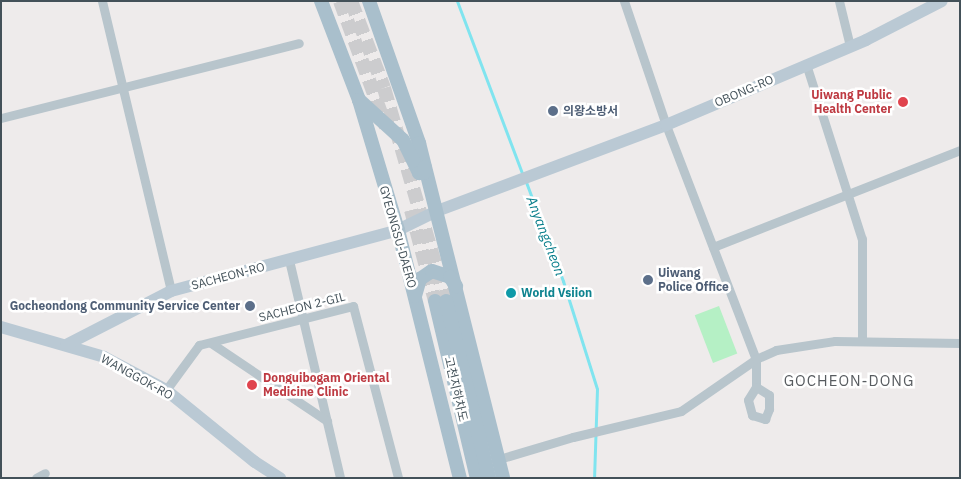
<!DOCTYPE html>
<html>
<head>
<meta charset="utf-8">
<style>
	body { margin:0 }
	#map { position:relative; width:961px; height:479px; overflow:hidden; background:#eeebeb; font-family:"IBM Plex Sans","Noto Sans KR",sans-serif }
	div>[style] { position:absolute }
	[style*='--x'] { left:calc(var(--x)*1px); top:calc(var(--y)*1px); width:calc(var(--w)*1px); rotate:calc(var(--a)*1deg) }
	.green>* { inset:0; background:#b5f0c5; transform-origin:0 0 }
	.stream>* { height:3px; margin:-1.5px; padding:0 1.5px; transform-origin:1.5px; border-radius:1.5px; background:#80e4ef }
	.primary-tunnel>* { height:14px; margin-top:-7px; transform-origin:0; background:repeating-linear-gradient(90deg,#ccccce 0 14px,transparent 0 21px) }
	.street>* { height:9px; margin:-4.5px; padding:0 4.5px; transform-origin:4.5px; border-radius:4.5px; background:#b8c5cc }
	.secondary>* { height:12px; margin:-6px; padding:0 6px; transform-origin:6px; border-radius:6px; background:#bac9d4 }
	.primary>* { height:14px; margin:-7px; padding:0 7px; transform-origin:7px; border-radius:7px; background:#a9bfcc }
	.dots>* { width:14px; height:14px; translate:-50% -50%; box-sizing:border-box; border:2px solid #fff; border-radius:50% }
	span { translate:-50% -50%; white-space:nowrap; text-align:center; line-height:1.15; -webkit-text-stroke:5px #fff; paint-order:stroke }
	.street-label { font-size:12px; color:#435159 }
	.health-label { font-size:12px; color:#be3a42; font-weight:700 }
	.right { translate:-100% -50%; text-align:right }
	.left { translate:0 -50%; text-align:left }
	.service-label { font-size:12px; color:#4e5e75; font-weight:700 }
	.culture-label { font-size:12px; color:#0d838f; font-weight:700 }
	.water-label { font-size:14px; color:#087e8b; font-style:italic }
	.quarter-label { font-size:15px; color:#585c60; letter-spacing:1px }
	.frame { position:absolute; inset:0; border:2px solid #435159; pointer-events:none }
</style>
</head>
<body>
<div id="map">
	<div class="green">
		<i style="left:719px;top:306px;width:51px;height:26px;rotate:69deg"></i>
	</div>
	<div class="stream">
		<i style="--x:457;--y:1;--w:187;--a:69.3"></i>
		<i style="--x:526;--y:182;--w:106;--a:69.5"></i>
		<i style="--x:563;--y:281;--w:113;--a:72.5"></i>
		<i style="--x:597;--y:389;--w:89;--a:91.9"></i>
	</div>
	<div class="primary-tunnel">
		<i style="--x:340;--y:1;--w:134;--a:69.9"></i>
		<i style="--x:351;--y:1;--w:93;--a:69.2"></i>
		<i style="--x:384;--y:88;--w:222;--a:73.8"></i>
		<i style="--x:411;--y:210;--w:94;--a:75.2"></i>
	</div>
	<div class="street">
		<i style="--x:102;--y:1;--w:298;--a:76.6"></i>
		<i style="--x:624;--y:1;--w:131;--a:71.3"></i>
		<i style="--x:666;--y:125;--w:251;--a:69"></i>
		<i style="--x:756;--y:359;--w:28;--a:90"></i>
		<i style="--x:756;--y:387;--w:15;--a:122"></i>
		<i style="--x:748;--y:400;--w:16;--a:75"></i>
		<i style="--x:752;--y:415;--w:14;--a:17"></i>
		<i style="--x:765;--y:419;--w:11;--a:-68"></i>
		<i style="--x:769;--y:409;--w:14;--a:-90"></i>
		<i style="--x:769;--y:395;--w:15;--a:-148"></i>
		<i style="--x:839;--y:1;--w:46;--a:76.3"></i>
		<i style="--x:806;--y:64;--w:184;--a:72.3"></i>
		<i style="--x:862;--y:239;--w:102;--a:90"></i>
		<i style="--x:1;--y:118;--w:307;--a:-14.1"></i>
		<i style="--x:713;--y:247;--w:265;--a:-21.4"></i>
		<i style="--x:289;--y:260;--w:224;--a:76.8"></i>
		<i style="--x:211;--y:343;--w:140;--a:33.9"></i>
		<i style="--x:166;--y:390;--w:56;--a:-53.7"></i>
		<i style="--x:199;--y:345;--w:159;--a:-14.2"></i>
		<i style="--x:353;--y:306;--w:178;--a:75.3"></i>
		<i style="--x:499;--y:459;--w:77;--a:-16.6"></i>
		<i style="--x:573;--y:437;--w:111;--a:-13.5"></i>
		<i style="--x:681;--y:411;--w:91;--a:-34.7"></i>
		<i style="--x:756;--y:359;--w:22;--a:-24"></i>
		<i style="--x:776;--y:350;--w:60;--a:-8.7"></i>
		<i style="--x:835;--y:341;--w:125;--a:0.9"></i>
		<i style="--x:36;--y:478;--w:10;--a:-29"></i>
	</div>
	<div class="secondary">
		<i style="--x:1;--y:327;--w:107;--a:16.2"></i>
		<i style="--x:104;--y:357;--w:70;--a:28"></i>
		<i style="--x:166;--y:390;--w:114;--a:39"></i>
		<i style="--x:255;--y:462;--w:30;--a:33"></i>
		<i style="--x:66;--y:345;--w:118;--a:-27.2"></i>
		<i style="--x:171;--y:291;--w:235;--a:-15"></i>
		<i style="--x:398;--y:230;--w:43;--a:-26"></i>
		<i style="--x:437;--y:211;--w:245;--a:-20.6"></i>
		<i style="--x:666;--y:125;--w:217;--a:-23"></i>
		<i style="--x:866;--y:40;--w:85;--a:-27.2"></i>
	</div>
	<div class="primary">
		<i style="--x:321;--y:1;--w:106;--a:69"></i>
		<i style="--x:359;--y:100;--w:136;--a:73.3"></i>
		<i style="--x:398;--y:230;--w:256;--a:76"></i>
		<i style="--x:369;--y:1;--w:151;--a:70.6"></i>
		<i style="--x:419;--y:143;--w:345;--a:75.9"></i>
		<i style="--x:359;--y:100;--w:59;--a:42.3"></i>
		<i style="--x:403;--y:140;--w:37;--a:64"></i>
		<i style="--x:419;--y:173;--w:5;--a:0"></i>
		<i style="--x:424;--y:173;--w:6;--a:-81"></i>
		<i style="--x:415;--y:296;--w:18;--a:-74"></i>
		<i style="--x:420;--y:279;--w:14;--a:-34"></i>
		<i style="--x:432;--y:271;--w:19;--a:18"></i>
		<i style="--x:450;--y:277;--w:11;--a:56"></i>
		<i style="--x:435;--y:301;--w:182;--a:76.7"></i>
		<i style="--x:446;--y:301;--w:182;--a:76.3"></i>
	</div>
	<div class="dots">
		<i style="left:903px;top:102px;background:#e0444e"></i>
		<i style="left:553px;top:111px;background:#5c6f8a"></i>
		<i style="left:648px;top:280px;background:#5c6f8a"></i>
		<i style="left:511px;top:293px;background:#0f9aa8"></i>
		<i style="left:250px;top:306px;background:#5c6f8a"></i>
		<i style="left:252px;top:385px;background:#e0444e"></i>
	</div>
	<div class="street-label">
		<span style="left:744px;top:91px;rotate:-23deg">OBONG-RO</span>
		<span style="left:398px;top:237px;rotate:74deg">GYEONGSU-DAERO</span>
		<span style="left:228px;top:276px;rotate:-15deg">SACHEON-RO</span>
		<span style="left:302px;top:307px;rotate:-14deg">SACHEON 2-GIL</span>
		<span style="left:137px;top:377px;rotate:29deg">WANGGOK-RO</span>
		<span style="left:456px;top:389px;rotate:77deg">고천지하차도</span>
	</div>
	<div class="health-label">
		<span class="right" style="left:892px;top:102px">Uiwang Public<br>Health Center</span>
		<span class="left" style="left:263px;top:385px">Donguibogam Oriental<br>Medicine Clinic</span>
	</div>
	<div class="service-label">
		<span class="left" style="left:563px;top:111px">의왕소방서</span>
		<span class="left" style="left:658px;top:280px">Uiwang<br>Police Office</span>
		<span class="right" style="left:240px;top:306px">Gocheondong Community Service Center</span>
	</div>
	<div class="culture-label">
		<span class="left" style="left:521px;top:293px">World Vsiion</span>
	</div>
	<div class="water-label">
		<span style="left:546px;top:236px;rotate:69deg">Anyangcheon</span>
	</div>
	<div class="quarter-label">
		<span style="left:849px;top:381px">GOCHEON-DONG</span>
	</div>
	<div class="frame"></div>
</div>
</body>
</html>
